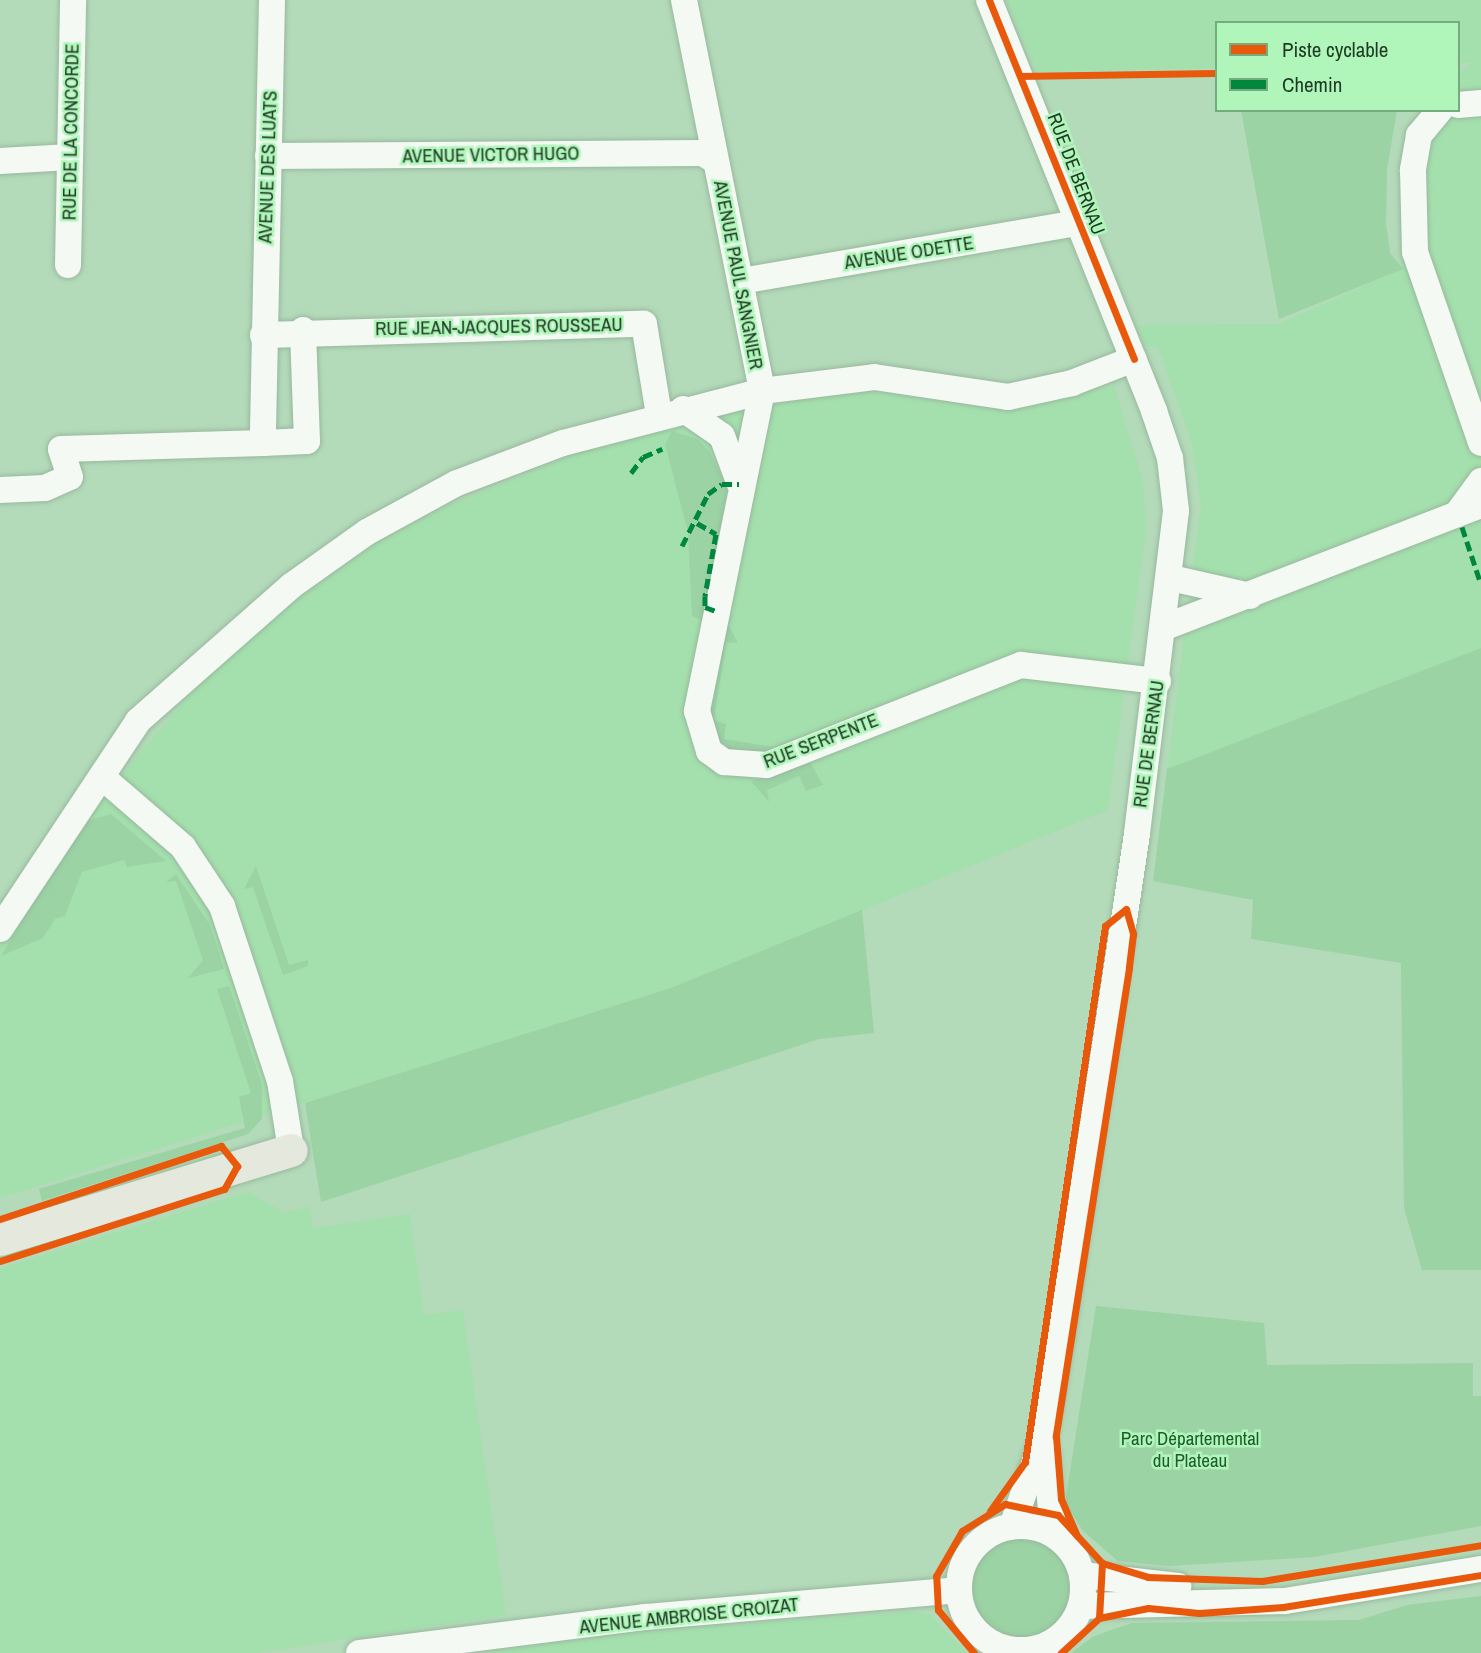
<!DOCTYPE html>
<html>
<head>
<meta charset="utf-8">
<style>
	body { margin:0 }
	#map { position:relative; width:1481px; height:1653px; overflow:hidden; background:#b3dab9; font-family:"Archivo Narrow",sans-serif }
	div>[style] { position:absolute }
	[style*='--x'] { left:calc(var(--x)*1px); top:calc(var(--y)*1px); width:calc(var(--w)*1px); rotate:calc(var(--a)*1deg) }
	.built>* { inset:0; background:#a4e0ad }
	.green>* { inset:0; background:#9bd3a4 }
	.round { border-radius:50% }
	.roads { filter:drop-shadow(0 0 2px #99b89e) drop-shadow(0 0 2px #99b89e) }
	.minor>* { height:26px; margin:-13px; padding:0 13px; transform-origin:13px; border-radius:13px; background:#f4f9f4 }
	.minor>.ring { margin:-13px; padding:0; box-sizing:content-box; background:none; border:26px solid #f4f9f4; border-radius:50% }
	.major>* { height:33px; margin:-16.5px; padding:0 16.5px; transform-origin:16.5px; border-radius:16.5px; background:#e4e8dd }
	.quiet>* { height:5px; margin-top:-2.5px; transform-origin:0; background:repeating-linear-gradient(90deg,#00873e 0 10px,transparent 0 15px) }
	.cycleway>* { height:7px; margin:-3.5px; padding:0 3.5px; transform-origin:3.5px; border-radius:3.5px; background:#e8590c }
	span { translate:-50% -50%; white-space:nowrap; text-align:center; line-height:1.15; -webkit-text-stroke:5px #b0f6bb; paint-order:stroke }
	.street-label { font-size:19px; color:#1e3a23 }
	.park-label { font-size:19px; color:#1f5b2d }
	.legend { position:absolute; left:1215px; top:21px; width:245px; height:91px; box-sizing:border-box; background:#b0f6bb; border:2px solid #76ab7e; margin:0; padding:9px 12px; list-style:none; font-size:21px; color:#1e3a23 }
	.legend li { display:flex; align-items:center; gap:14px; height:35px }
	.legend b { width:35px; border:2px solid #76ab7e }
</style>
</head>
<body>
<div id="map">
	<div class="built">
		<i style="clip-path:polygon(1006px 0,1481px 0,1481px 648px,1167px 769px,1201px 505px,1191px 441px,1158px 347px,1146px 347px,1137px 325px,1279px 324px,1402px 269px,1404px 195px,1421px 110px,1458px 110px,1458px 74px,1472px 63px,1458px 63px,1458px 23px,1217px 23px,1217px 68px,1037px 72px)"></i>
		<i style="clip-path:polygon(1114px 386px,1143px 480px,1146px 530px,1108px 810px,671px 988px,0 1198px,0 930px,17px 928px,110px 788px,195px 689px,277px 613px,375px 544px,444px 507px,640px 428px,852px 390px,1028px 403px)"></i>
		<i style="clip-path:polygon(247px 1192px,285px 1213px,309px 1206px,313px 1228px,410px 1214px,424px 1315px,463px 1310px,506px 1615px,256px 1653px,0 1653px,0 1268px)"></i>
		<i style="clip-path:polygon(910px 1612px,929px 1614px,967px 1653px,481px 1653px,640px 1631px)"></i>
	</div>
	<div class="green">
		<i style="clip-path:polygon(1241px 110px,1397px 110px,1387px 169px,1386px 224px,1390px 253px,1403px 269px,1279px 319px)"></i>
		<i style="clip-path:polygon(672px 431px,697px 439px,710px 452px,727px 488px,705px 622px,692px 616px,688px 533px,665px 444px)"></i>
		<i style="clip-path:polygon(726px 621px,738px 643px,726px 642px,714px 720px,726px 724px,724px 739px,773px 747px,769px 752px,735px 753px,715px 736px,709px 710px)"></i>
		<i style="clip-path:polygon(1481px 648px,1481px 1270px,1422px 1270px,1404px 1208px,1401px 963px,1251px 939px,1253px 900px,1153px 881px,1167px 769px)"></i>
		<i style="clip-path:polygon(810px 762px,823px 785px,806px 791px,799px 776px,767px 790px,769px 802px,751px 781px)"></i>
		<i style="clip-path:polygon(111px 814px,166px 861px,127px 867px,124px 860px,82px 872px,65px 916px,55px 919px,43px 938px,1px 956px,74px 834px,84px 822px)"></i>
		<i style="clip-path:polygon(256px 866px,289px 965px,308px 960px,308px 966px,283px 975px,253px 887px,244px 889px)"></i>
		<i style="clip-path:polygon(176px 874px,210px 925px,224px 969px,188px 978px,203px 960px,176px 881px,166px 882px)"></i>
		<i style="clip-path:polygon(862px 910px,874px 1033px,819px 1039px,321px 1202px,305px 1103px,671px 988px)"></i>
		<i style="clip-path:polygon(229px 986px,262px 1085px,262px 1119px,248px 1134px,42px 1201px,39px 1189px,245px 1128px,239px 1097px,251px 1093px,217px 989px)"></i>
		<i style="clip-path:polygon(1096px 1306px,1264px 1323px,1267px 1365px,1473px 1363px,1473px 1396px,1481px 1396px,1481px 1526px,1314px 1557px,1169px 1566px,1118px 1561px,1083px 1531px,1065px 1503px)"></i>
		<i class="round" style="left:972px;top:1537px;width:100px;height:100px"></i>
		<i style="clip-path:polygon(1481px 1596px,1481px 1653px,1071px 1653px,1094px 1636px,1132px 1623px,1359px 1620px,1407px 1605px)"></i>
	</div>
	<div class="roads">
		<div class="minor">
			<i style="--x:272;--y:0;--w:443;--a:91.2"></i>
			<i style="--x:263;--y:443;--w:44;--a:-2.6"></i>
			<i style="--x:307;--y:441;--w:111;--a:-92.1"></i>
			<i style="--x:684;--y:0;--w:399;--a:78.7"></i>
			<i style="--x:762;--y:391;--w:327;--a:101.5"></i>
			<i style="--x:697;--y:711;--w:42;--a:73.3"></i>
			<i style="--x:709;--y:751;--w:19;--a:36"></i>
			<i style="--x:724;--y:762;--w:43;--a:4"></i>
			<i style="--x:767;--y:765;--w:273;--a:-21.5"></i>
			<i style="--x:1021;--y:665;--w:138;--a:6.7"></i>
			<i style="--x:989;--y:0;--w:443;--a:68.1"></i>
			<i style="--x:1154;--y:411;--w:50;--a:71.2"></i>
			<i style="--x:1170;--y:458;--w:53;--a:83.5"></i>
			<i style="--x:1176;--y:511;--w:325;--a:96.9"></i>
			<i style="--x:1137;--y:834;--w:515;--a:98.6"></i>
			<i style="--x:1060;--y:1343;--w:91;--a:99.5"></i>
			<i style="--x:1045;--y:1433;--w:99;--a:109.5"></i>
			<i style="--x:1458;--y:105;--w:23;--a:-5"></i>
			<i style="--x:1440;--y:110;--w:33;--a:130"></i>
			<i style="--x:1419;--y:135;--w:36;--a:100"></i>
			<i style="--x:1413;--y:170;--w:82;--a:88.6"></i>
			<i style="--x:1415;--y:252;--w:202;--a:70.9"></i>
			<i style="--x:268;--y:156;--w:434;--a:-0.4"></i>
			<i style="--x:702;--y:153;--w:13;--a:29"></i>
			<i style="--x:0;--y:161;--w:70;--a:-3.3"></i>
			<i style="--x:68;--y:265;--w:265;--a:-88.9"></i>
			<i style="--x:741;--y:281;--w:341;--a:-9.8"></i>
			<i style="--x:263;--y:335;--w:381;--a:-1.7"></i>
			<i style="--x:644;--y:324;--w:92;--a:80.6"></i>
			<i style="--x:683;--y:409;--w:47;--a:34.7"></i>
			<i style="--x:722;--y:436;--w:49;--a:69.7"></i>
			<i style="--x:0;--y:490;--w:45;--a:-2.5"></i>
			<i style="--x:45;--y:488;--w:27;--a:-24"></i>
			<i style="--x:70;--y:477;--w:29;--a:-108"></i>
			<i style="--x:61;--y:449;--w:202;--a:-1.7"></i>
			<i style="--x:1457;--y:514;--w:41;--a:-54"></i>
			<i style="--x:1171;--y:578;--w:81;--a:12.8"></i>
			<i style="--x:1165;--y:627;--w:339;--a:-21.1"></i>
			<i style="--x:102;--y:777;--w:107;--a:40.8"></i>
			<i style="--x:183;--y:847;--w:71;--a:56.5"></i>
			<i style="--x:222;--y:906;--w:184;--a:71.7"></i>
			<i style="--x:280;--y:1081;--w:70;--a:80.9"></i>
			<i style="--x:0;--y:929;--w:250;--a:-56.4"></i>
			<i style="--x:138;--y:721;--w:204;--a:-41.4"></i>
			<i style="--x:291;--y:586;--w:93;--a:-35.4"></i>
			<i style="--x:367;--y:532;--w:102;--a:-28.6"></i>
			<i style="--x:457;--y:483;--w:113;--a:-20.7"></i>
			<i style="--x:563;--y:443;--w:206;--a:-14.6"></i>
			<i style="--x:762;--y:391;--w:113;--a:-7.1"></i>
			<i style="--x:874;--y:377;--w:135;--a:8.5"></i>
			<i style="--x:1008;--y:397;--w:66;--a:-12.3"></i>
			<i style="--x:1072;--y:383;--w:66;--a:-21.2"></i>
			<i style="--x:1046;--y:1452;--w:82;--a:85.1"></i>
			<i class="ring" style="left:959px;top:1526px;width:98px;height:98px"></i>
			<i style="--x:1082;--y:1575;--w:97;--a:6.5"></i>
			<i style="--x:1081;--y:1606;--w:204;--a:-1.4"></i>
			<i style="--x:1285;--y:1601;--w:199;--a:-9.3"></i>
			<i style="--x:359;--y:1653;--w:288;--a:-7.2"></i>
			<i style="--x:645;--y:1617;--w:315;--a:-4.9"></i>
		</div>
		<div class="major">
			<i style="--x:0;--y:1239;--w:304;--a:-17"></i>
		</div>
	</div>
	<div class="quiet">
		<i style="--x:631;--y:473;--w:20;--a:-53"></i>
		<i style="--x:643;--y:457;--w:21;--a:-23"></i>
		<i style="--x:697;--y:523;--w:22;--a:30"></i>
		<i style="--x:716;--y:534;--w:63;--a:100.1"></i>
		<i style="--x:705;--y:596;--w:11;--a:90"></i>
		<i style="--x:705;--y:607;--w:12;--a:20"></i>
		<i style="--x:1462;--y:527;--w:60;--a:71.6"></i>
		<i style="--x:682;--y:546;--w:58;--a:-63.4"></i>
		<i style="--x:708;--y:494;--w:17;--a:-36"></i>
		<i style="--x:722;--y:484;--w:17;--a:0"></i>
	</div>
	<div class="cycleway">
		<i style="--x:989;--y:0;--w:387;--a:68"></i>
		<i style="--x:1021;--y:76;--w:196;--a:-0.9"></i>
		<i style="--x:0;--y:1219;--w:233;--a:-18.3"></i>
		<i style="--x:221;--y:1146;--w:26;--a:51"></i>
		<i style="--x:237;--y:1166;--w:26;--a:119"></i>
		<i style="--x:224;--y:1189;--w:235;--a:162.2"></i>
		<i style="--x:990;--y:1511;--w:60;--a:-54.5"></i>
		<i style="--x:1025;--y:1462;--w:542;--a:-81.51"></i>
		<i style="--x:1105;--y:926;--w:27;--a:-39"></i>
		<i style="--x:1126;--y:909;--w:26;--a:74"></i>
		<i style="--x:1133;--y:934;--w:34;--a:97"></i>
		<i style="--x:1129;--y:968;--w:474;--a:98.9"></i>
		<i style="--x:1056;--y:1436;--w:63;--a:85.5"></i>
		<i style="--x:1061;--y:1499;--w:40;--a:66.6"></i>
		<i style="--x:1102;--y:1563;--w:48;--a:16.9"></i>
		<i style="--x:1148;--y:1577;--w:114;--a:2"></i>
		<i style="--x:1262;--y:1581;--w:222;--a:-9.3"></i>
		<i style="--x:1099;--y:1618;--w:50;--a:-11.5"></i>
		<i style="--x:1148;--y:1608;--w:51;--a:5.6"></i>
		<i style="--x:1199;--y:1613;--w:84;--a:-4.1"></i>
		<i style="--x:1283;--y:1607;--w:201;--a:-9.2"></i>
		<i style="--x:974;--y:1653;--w:56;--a:-129.9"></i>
		<i style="--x:938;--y:1610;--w:34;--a:-93"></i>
		<i style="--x:936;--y:1576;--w:52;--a:-60"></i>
		<i style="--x:962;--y:1531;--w:51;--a:-32.1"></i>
		<i style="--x:1005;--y:1504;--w:54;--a:11.7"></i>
		<i style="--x:1058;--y:1515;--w:65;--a:47.5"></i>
		<i style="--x:1102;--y:1563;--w:55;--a:93.1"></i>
		<i style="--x:1099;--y:1618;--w:52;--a:137.4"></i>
	</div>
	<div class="street-label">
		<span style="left:71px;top:132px;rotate:-89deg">RUE DE LA CONCORDE</span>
		<span style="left:491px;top:155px;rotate:-1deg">AVENUE VICTOR HUGO</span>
		<span style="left:268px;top:167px;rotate:-88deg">AVENUE DES LUATS</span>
		<span style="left:1076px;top:174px;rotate:69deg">RUE DE BERNAU</span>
		<span style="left:909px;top:253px;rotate:-9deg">AVENUE ODETTE</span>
		<span style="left:738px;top:275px;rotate:79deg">AVENUE PAUL SANGNIER</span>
		<span style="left:499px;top:327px;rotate:-1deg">RUE JEAN-JACQUES ROUSSEAU</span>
		<span style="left:821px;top:741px;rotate:-21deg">RUE SERPENTE</span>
		<span style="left:1149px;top:744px;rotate:-82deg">RUE DE BERNAU</span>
		<span style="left:689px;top:1616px;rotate:-6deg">AVENUE AMBROISE CROIZAT</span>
	</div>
	<div class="park-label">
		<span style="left:1190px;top:1450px">Parc Départemental<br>du Plateau</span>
	</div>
	<ul class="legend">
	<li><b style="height:9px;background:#e8590c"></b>Piste cyclable</li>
	<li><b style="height:9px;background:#00873e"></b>Chemin</li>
	</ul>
</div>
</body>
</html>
